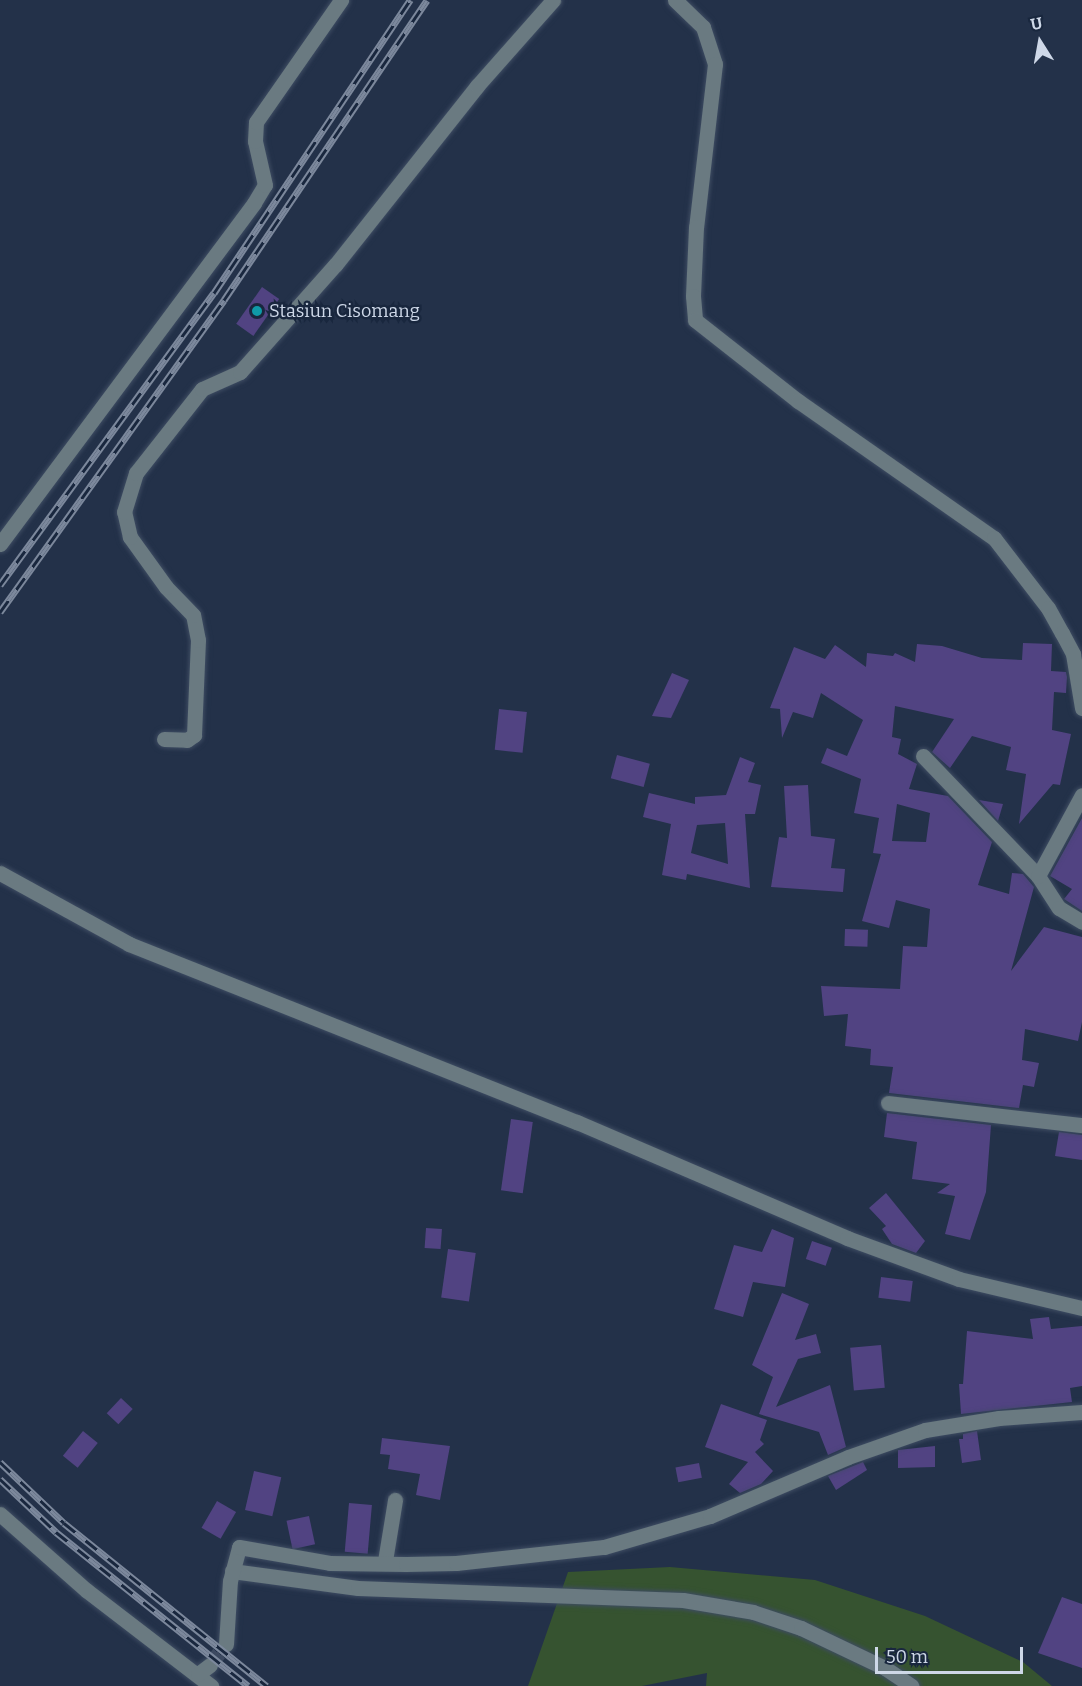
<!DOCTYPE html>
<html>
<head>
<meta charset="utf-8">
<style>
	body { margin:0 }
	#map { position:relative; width:1082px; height:1686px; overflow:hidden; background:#233149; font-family:Bitter,serif }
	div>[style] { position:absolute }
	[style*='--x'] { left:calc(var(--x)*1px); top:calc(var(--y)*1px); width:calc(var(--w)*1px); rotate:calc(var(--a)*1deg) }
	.green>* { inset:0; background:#365330 }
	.building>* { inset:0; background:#514382; transform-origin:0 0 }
	.minor-tunnel>* { height:15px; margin-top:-7.5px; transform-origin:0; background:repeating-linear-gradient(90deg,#3d4a61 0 15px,transparent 0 23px) }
	.roads { filter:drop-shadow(0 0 2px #3e4c62) drop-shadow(0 0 2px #3e4c62) }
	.minor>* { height:15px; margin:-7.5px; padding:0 7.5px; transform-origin:7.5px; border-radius:7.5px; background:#6a7a81 }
	.rail>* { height:7px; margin-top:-3.5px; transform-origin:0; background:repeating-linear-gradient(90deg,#19273e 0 14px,#7c889c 0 28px); box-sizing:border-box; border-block:2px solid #7c889c }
	.dots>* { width:16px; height:16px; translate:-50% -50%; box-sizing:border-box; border:3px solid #19273e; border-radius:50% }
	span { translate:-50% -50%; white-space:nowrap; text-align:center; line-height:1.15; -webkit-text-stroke:5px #19273e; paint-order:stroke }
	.poi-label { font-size:18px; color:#ced8e8 }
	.left { translate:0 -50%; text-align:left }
	.north { position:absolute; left:1010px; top:12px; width:60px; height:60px; -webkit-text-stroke:4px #19273e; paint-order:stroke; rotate:349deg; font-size:16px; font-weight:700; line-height:24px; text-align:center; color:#ced8e8 }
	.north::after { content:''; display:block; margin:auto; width:21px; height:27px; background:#ced8e8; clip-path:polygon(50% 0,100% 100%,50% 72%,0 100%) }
	.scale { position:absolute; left:875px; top:1647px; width:148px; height:27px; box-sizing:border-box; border:3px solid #ced8e8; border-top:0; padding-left:8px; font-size:18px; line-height:21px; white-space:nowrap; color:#ced8e8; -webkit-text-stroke:4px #19273e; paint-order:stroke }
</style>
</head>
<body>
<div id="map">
	<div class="green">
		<i style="clip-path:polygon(670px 1567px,815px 1580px,925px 1616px,1023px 1662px,1052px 1686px,706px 1686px,707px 1673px,642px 1686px,528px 1686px,568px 1572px)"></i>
	</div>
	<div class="building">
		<i style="left:262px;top:287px;width:21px;height:45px;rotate:35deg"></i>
		<i style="clip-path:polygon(evenodd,1023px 643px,1052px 644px,1051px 671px,1066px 672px,1067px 677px,1066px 693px,1054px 692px,1052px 730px,1071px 734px,1060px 785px,1053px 784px,1019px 824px,1026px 774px,1006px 770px,1011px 747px,972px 736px,950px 768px,932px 752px,954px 719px,895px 706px,892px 737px,901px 739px,898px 754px,917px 764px,909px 789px,948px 796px,992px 842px,978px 885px,1009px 894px,1012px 873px,1023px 874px,1034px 887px,1011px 971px,1044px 927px,1082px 937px,1082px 1022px,1078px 1041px,1025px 1029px,1022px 1060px,1039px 1063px,1034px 1087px,1023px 1085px,1019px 1108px,889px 1093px,893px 1067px,870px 1065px,871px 1049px,845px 1046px,848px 1014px,824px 1016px,821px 986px,900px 989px,903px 946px,927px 947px,930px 909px,896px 900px,889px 928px,862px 921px,881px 854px,873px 853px,879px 818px,854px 813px,861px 779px,821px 763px,827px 748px,847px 756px,863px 720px,821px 693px,813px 718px,793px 712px,782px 738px,780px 709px,770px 708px,794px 647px,825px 659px,835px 645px,866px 667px,867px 653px,893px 656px,895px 653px,915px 662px,917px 644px,942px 646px,982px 658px,1022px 660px,1023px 643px,897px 804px,930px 813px,926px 842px,892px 841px,897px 804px)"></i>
		<i style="clip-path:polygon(672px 673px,689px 680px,671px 718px,652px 716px)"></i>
		<i style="left:499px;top:709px;width:28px;height:41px;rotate:6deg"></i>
		<i style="left:617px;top:755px;width:34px;height:24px;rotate:15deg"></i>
		<i style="clip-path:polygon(evenodd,740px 757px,755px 763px,748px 782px,761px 785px,755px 814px,745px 814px,750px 888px,687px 874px,686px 880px,662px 875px,671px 824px,643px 817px,649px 793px,695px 804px,695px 797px,726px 795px,740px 757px,725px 823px,728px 864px,691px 853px,697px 825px,725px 823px)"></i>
		<i style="clip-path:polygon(808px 785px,811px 836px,835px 839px,831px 868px,845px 869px,843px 892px,771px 887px,779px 837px,787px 838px,784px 786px)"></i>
		<i style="clip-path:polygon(979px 800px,1003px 804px,998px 821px)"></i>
		<i style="clip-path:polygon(1082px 818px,1082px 911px,1064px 899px,1072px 889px,1050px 876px)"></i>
		<i style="left:845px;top:929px;width:23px;height:17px;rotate:2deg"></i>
		<i style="clip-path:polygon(887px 1113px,991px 1125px,986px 1192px,970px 1240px,945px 1234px,955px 1196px,937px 1193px,950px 1184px,912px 1179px,917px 1142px,884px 1137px)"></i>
		<i style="left:511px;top:1119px;width:22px;height:72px;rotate:8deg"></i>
		<i style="clip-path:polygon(1059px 1132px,1082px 1135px,1082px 1160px,1055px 1156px)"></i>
		<i style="clip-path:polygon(886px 1193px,925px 1241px,916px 1253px,892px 1244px,882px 1229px,886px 1226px,869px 1208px)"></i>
		<i style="left:426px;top:1228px;width:16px;height:20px;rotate:4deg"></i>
		<i style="clip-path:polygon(772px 1229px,794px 1238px,785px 1287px,753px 1282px,743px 1317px,714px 1309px,734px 1245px,762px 1252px)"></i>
		<i style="left:812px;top:1241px;width:21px;height:19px;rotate:19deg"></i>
		<i style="left:448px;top:1249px;width:28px;height:49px;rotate:8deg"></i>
		<i style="left:881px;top:1277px;width:32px;height:21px;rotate:7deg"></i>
		<i style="clip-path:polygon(782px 1293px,809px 1304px,795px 1340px,816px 1334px,821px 1353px,798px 1359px,776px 1407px,830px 1385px,846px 1447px,828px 1455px,819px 1432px,759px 1414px,773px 1377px,752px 1365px)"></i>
		<i style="clip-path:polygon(1049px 1317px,1051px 1329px,1082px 1326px,1082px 1386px,1070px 1388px,1072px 1402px,961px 1414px,959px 1384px,963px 1384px,967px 1331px,1033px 1339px,1030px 1319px)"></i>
		<i style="left:881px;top:1345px;width:43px;height:31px;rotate:85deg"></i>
		<i style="left:121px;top:1398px;width:16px;height:21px;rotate:43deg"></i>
		<i style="clip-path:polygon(721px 1404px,767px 1420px,760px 1440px,764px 1444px,755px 1452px,773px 1471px,761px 1484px,740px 1493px,729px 1484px,748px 1462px,705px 1447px)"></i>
		<i style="left:83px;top:1431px;width:19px;height:32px;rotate:39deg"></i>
		<i style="clip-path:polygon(977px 1431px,981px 1460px,962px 1463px,959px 1439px,963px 1439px,963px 1434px)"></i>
		<i style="clip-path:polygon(382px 1438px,450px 1446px,440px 1500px,416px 1495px,420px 1474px,388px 1469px,390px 1455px,380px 1454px)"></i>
		<i style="clip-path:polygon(935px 1446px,935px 1467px,898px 1468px,898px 1450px)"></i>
		<i style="clip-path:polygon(863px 1462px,867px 1470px,836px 1490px,828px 1476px)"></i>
		<i style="left:699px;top:1463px;width:15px;height:24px;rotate:79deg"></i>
		<i style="left:254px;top:1471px;width:28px;height:40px;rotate:13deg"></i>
		<i style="left:217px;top:1501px;width:22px;height:31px;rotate:30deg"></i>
		<i style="left:349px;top:1503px;width:23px;height:49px;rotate:5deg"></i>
		<i style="left:309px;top:1516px;width:29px;height:23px;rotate:78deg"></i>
		<i style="clip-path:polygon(1062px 1597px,1082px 1604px,1082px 1668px,1038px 1653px)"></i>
	</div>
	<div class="minor-tunnel">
		<i style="--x:210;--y:1665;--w:26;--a:-53"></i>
	</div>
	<div class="roads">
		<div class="minor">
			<i style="--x:675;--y:0;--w:39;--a:44"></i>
			<i style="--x:703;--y:27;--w:39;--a:72"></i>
			<i style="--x:715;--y:64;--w:164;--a:96.6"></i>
			<i style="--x:696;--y:227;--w:69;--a:92.5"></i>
			<i style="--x:693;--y:296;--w:24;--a:85"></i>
			<i style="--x:695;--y:320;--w:131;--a:38.2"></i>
			<i style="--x:798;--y:401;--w:239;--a:35"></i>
			<i style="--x:994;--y:538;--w:88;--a:52.4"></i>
			<i style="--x:1048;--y:608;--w:29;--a:61"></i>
			<i style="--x:1062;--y:633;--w:24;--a:62"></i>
			<i style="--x:1073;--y:654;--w:55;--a:80.5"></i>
			<i style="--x:0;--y:544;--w:425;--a:-53.3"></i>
			<i style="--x:254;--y:203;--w:21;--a:-59"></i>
			<i style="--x:265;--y:185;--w:45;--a:-102.8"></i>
			<i style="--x:255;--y:141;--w:19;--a:-87"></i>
			<i style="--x:256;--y:122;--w:149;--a:-55.1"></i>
			<i style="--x:164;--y:739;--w:23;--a:2"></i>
			<i style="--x:187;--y:740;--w:9;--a:-36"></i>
			<i style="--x:194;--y:735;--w:95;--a:-87.6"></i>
			<i style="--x:198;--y:640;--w:25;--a:-101"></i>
			<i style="--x:193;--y:615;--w:39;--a:-134"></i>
			<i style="--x:166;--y:587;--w:62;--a:-125.8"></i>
			<i style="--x:130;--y:537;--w:26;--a:-103"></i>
			<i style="--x:124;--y:512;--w:41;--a:-72.9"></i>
			<i style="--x:136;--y:473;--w:107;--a:-51.8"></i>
			<i style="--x:202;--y:389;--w:42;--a:-24.1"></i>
			<i style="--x:240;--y:372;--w:144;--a:-48.4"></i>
			<i style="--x:336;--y:264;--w:227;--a:-51.6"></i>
			<i style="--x:477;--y:86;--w:115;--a:-48.5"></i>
			<i style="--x:923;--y:756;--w:166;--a:46.2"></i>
			<i style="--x:1038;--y:876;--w:38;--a:57"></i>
			<i style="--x:1059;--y:908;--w:27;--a:31"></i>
			<i style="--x:0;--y:873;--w:147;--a:28.8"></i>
			<i style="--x:129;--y:944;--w:482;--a:21.7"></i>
			<i style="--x:577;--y:1122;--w:294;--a:23.2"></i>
			<i style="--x:847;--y:1238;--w:119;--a:20.1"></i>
			<i style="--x:959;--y:1279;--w:126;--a:13.3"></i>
			<i style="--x:1038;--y:876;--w:92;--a:-61.5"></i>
			<i style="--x:888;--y:1103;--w:195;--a:6.5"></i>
			<i style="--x:0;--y:1514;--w:115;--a:41.5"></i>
			<i style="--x:86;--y:1590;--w:158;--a:37.5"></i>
			<i style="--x:385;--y:1561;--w:62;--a:-80.7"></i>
			<i style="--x:232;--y:1571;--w:127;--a:7.7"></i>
			<i style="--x:358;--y:1588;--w:325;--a:2.1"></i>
			<i style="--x:683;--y:1600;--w:71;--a:9.7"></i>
			<i style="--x:753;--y:1612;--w:51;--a:18.4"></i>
			<i style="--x:801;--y:1628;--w:93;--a:25.5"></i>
			<i style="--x:885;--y:1668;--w:32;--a:34"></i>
			<i style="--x:226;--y:1644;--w:63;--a:-86.4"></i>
			<i style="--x:230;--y:1581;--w:35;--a:-75"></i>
			<i style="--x:239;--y:1547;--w:92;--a:10"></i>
			<i style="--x:330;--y:1563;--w:76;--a:0.8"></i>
			<i style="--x:406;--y:1564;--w:50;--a:-1.1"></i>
			<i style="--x:456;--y:1563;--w:149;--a:-6.2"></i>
			<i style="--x:604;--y:1547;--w:110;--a:-16.3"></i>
			<i style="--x:710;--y:1516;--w:150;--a:-23.1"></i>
			<i style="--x:848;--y:1457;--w:82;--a:-19.3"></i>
			<i style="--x:925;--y:1430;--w:75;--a:-9.2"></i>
			<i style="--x:999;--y:1418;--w:83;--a:-4.1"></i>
			<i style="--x:198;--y:1674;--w:15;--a:-37"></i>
		</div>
	</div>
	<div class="rail">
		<i style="--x:0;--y:585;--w:362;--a:-53.8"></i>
		<i style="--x:214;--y:293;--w:353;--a:-56.2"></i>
		<i style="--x:0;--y:612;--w:384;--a:-54.3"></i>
		<i style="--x:224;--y:300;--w:362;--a:-55.9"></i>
		<i style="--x:0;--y:1462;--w:88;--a:43.6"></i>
		<i style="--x:64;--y:1523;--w:260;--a:38.8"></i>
		<i style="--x:0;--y:1479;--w:77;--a:43.4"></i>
		<i style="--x:56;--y:1532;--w:246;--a:38.7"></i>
	</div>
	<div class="dots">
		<i style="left:257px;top:311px;background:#0f9aa8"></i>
	</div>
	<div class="poi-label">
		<span class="left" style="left:269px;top:311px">Stasiun Cisomang</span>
	</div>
	<div class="north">U</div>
	<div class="scale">50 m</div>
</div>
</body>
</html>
